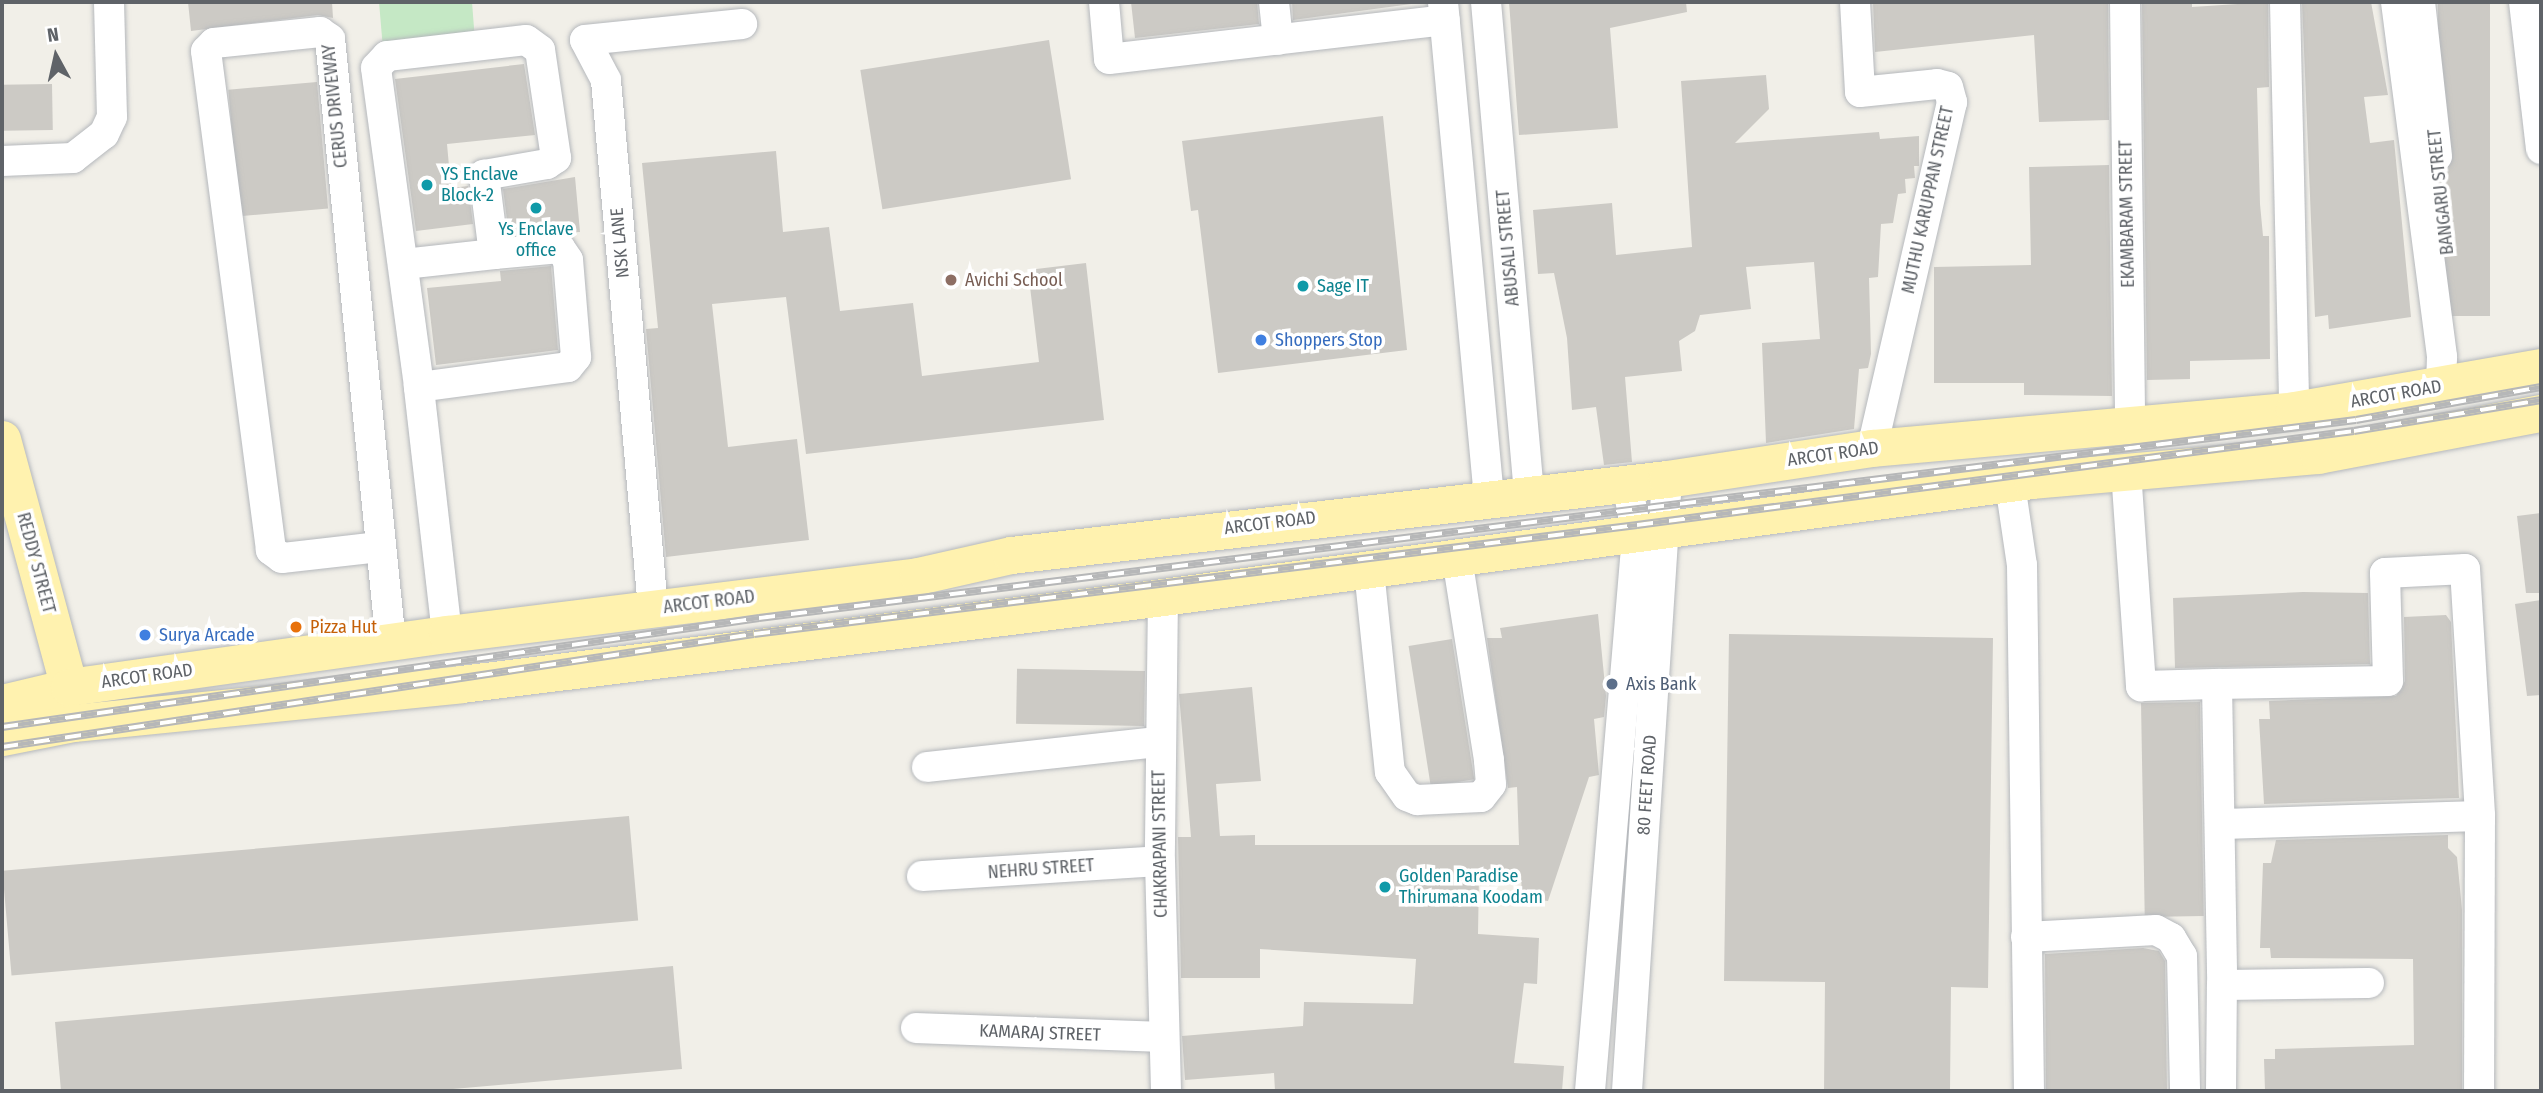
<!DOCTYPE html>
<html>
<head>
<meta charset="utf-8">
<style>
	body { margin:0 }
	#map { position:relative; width:2543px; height:1093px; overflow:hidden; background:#f1efe8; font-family:"Fira Sans Condensed",sans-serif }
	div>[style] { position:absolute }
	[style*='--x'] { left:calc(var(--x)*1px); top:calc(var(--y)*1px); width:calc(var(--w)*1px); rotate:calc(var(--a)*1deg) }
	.green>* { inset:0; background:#c5e8c5 }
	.building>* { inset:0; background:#cccac5; transform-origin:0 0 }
	.roads { filter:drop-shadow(0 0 2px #b5b8bc) drop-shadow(0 0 2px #b5b8bc) }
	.minor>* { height:30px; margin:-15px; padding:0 15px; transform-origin:15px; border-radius:15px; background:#fff }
	.major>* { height:37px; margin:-18.5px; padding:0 18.5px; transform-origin:18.5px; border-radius:18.5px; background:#fff2af }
	.rail>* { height:8px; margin-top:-4px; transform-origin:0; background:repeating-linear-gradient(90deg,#fff 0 16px,#b6b7b8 0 32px); box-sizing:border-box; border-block:2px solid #b6b7b8 }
	.dots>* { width:19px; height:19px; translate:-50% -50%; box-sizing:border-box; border:4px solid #fff; border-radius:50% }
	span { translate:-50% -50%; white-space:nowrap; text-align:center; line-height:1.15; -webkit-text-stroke:7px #fff; paint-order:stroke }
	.street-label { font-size:18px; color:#5f6368 }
	.culture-label { font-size:18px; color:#0d838f }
	.left { translate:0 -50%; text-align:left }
	.education-label { font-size:18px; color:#785e54 }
	.shop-label { font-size:18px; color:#366cbe }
	.food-label { font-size:18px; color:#c56008 }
	.service-label { font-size:18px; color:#4e5e75 }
	.frame { position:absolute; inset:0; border:4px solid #5f6368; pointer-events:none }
	.north { position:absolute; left:21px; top:21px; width:70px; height:70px; -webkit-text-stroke:5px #fff; paint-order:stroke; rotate:352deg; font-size:19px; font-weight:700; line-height:28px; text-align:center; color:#5f6368 }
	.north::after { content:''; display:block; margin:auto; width:24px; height:32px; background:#5f6368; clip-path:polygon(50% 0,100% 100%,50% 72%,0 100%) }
</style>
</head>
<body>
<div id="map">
	<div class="green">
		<i style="clip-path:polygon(379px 2px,472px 2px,475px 41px,383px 49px)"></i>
	</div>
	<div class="building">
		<i style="clip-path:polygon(188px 2px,332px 2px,333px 18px,318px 15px,191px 31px)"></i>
		<i style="clip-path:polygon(1131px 2px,1257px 2px,1259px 24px,1135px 38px)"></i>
		<i style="clip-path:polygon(1292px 2px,1426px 2px,1293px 20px)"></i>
		<i style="clip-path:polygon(1509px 2px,1686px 2px,1687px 12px,1610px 28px,1618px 128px,1519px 135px)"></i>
		<i style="clip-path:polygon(1873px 2px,2108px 2px,2109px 120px,2039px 122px,2034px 35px,1875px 52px)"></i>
		<i style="clip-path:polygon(2142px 2px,2192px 2px,2192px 7px,2268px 2px,2269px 87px,2257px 88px,2260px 204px,2263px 236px,2269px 236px,2270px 359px,2190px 361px,2190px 379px,2147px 380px)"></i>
		<i style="clip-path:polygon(2302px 2px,2371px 2px,2388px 95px,2364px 97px,2370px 143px,2394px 140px,2411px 317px,2329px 329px,2328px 315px,2315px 317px)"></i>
		<i style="left:2438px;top:2px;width:52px;height:314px"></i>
		<i style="left:1049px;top:40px;width:141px;height:191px;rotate:81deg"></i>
		<i style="clip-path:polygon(524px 64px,535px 135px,447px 144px,451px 188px,468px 186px,473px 224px,416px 231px,395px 79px)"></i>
		<i style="clip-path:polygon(1766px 75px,1769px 109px,1735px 143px,1879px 132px,1880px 139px,1919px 136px,1919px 166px,1914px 166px,1915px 178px,1905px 179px,1906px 193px,1898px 194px,1893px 223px,1881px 224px,1878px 277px,1869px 278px,1871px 354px,1868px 368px,1859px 369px,1854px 429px,1766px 443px,1762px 343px,1820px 339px,1814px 262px,1746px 267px,1751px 309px,1700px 315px,1695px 331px,1679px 341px,1682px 371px,1625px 377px,1632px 462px,1604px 465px,1596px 407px,1572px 410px,1567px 338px,1554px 273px,1538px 274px,1533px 210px,1612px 203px,1616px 255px,1692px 247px,1681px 81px)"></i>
		<i style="left:317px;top:82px;width:127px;height:89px;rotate:85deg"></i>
		<i style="left:52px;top:84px;width:46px;height:50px;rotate:89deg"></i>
		<i style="clip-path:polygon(1383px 116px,1407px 350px,1218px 373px,1198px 210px,1191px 211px,1182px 141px)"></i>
		<i style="clip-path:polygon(776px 151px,783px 232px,829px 227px,840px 311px,913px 303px,922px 376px,1039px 362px,1028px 270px,1086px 263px,1104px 420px,806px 454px,786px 297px,712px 304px,728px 447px,797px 439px,809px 540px,666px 557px,646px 329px,658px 328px,642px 163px)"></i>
		<i style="clip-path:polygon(2109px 165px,2112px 396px,2024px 395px,2024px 383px,1934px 383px,1934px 267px,2031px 265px,2029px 167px)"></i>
		<i style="clip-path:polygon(575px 177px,580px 232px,509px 235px,503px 189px)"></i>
		<i style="clip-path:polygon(551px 266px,558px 350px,436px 365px,427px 288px,501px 281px,500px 271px)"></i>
		<i style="clip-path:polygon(2541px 513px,2541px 593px,2526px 593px,2517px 516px)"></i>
		<i style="clip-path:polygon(2303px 592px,2368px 593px,2370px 664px,2175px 668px,2173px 598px)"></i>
		<i style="clip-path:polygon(2541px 600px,2541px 695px,2527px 696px,2515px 604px)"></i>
		<i style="clip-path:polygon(1598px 614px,1606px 696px,1604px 717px,1594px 719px,1599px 775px,1589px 777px,1548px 901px,1522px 898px,1521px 874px,1479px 875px,1478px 934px,1539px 938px,1537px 984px,1524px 983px,1514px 1063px,1564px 1066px,1562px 1091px,1275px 1091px,1274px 1073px,1185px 1080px,1182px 1036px,1303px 1026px,1304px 1002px,1413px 1004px,1416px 959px,1260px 949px,1260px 978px,1181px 978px,1178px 837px,1191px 837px,1179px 694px,1252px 687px,1261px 781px,1216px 784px,1220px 836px,1255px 835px,1255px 845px,1519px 845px,1517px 787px,1508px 788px,1487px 638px,1502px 638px,1500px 628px)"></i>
		<i style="clip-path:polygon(2446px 615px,2451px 622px,2459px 798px,2264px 804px,2259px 719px,2270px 719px,2269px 701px,2396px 696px,2405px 681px,2404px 617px)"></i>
		<i style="clip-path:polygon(1729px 634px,1993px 638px,1988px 988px,1951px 987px,1950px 1091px,1824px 1091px,1825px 982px,1724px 981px)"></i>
		<i style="left:1452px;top:639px;width:142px;height:44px;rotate:81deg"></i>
		<i style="left:1145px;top:671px;width:55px;height:128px;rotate:91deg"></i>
		<i style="left:2200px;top:702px;width:214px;height:59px;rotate:89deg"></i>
		<i style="left:629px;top:816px;width:105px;height:629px;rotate:85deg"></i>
		<i style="clip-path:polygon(2448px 835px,2448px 848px,2457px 857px,2462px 910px,2462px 1091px,2265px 1091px,2264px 1059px,2275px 1059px,2275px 1049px,2414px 1045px,2413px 959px,2271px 958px,2270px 948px,2260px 948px,2263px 863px,2271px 863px,2276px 840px)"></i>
		<i style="clip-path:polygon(2143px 948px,2159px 951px,2165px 961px,2167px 1091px,2046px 1091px,2045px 954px)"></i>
		<i style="clip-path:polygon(673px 966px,682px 1069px,430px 1091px,61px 1091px,55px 1022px)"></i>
	</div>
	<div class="roads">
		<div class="minor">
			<i style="--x:1104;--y:2;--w:57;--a:85"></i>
			<i style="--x:1109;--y:59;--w:338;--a:-6.6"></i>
			<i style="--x:1274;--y:2;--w:38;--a:84"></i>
			<i style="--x:1443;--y:2;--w:496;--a:84.7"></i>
			<i style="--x:1486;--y:2;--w:494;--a:85"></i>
			<i style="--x:1855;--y:2;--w:90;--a:86.8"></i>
			<i style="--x:1860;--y:92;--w:77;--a:-5.9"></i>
			<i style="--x:1937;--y:84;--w:11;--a:15"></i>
			<i style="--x:1948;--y:87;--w:16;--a:75"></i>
			<i style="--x:1952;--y:102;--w:355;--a:103"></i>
			<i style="--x:2125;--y:2;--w:424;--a:89.3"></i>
			<i style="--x:2285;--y:2;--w:408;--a:88.7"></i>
			<i style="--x:2396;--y:2;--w:358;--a:82.6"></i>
			<i style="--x:2442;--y:357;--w:28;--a:92"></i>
			<i style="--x:2420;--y:2;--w:155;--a:83.7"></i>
			<i style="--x:2524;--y:2;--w:148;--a:83.4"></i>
			<i style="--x:2;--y:161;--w:71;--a:-2.4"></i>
			<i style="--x:73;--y:158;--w:39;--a:-38"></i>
			<i style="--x:104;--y:134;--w:19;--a:-65"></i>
			<i style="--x:112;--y:117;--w:115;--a:-91.5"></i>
			<i style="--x:404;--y:264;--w:91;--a:-6.3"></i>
			<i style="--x:494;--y:254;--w:80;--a:-97.2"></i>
			<i style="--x:484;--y:175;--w:64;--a:-9.9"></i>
			<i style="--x:547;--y:164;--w:11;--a:-34"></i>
			<i style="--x:556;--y:158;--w:109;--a:-98.4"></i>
			<i style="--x:540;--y:50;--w:17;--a:-144"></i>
			<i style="--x:526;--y:40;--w:140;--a:173.4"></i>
			<i style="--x:387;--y:56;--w:16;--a:133"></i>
			<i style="--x:376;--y:68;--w:322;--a:82.3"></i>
			<i style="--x:2126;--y:471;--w:216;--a:86"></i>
			<i style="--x:2141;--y:686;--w:76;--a:-1.5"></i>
			<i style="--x:2217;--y:684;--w:301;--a:89"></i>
			<i style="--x:2010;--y:484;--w:82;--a:81.6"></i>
			<i style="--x:2022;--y:565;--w:526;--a:89.24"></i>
			<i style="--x:379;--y:547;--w:98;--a:173.5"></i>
			<i style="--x:282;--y:558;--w:14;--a:-144"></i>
			<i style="--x:271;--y:550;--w:503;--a:-97.42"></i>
			<i style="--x:206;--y:51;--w:11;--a:-45"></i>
			<i style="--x:214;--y:43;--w:107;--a:-5.9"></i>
			<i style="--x:320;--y:32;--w:12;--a:35"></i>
			<i style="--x:330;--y:39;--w:608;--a:84.24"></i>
			<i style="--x:1369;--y:570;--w:203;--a:84.1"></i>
			<i style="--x:1390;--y:772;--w:29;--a:55"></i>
			<i style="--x:1407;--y:796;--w:11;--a:22"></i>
			<i style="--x:1417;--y:800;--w:64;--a:-2.7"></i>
			<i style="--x:1481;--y:797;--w:16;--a:-52"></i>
			<i style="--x:1491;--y:784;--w:24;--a:-95"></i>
			<i style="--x:1489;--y:760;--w:205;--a:-99"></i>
			<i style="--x:1163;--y:597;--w:264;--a:90.7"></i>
			<i style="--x:1160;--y:861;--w:230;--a:88.5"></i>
			<i style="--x:653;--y:608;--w:530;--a:-95.09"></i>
			<i style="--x:606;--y:80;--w:45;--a:-117.7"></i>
			<i style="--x:585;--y:40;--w:158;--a:-5.8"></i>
			<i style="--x:447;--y:634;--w:249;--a:-96.5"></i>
			<i style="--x:419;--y:387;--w:150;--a:-7.6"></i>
			<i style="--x:568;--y:367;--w:13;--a:-51"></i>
			<i style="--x:576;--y:357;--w:97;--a:-94.7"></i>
			<i style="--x:568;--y:260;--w:14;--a:-124"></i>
			<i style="--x:560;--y:248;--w:66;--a:174.8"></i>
			<i style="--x:2217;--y:684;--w:171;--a:-1"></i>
			<i style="--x:2388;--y:681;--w:108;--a:-91.6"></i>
			<i style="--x:2385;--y:573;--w:80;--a:-2.9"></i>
			<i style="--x:2465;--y:569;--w:247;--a:86.5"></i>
			<i style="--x:927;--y:767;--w:233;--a:-6.2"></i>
			<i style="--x:2222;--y:824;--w:258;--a:-1.8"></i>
			<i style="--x:2480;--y:816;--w:275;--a:90.2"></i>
			<i style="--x:922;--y:876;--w:238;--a:-3.6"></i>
			<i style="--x:2026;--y:937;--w:130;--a:-3.1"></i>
			<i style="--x:2156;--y:930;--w:17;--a:28"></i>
			<i style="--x:2171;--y:938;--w:21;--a:59"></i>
			<i style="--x:2182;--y:956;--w:135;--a:88.7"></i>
			<i style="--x:916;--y:1028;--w:247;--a:2.1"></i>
			<i style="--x:1590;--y:1091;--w:557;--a:-85.16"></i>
			<i style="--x:1637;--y:536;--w:54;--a:-100.7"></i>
			<i style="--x:1627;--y:1091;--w:613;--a:-86.26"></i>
			<i style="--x:2221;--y:1091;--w:106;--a:-89.5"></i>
			<i style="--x:2222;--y:985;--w:147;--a:-0.8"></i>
		</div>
		<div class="major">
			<i style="--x:2;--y:439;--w:257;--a:74.9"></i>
			<i style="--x:2;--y:703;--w:69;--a:-13.4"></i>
			<i style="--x:69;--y:687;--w:382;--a:-8"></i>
			<i style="--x:447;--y:634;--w:475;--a:-7"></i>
			<i style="--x:918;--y:576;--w:95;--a:-12.7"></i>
			<i style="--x:1011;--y:555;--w:660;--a:-6.61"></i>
			<i style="--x:1667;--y:479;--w:207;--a:-8.6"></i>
			<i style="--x:1872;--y:448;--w:424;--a:-5.1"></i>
			<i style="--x:2294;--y:410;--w:251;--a:-9.9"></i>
			<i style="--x:2;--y:737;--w:72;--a:-11.2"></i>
			<i style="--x:73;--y:723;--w:390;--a:-5.7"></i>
			<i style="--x:461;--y:684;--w:707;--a:-7.06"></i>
			<i style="--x:1163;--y:597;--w:877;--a:-7.67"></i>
			<i style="--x:2032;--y:480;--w:287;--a:-5"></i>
			<i style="--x:2318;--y:455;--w:227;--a:-10.7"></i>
		</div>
	</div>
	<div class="rail">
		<i style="--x:2;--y:727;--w:765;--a:-8.19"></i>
		<i style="--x:759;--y:618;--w:1609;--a:-7.07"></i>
		<i style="--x:2356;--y:420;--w:188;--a:-10.1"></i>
		<i style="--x:2;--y:747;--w:760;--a:-8.55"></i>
		<i style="--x:754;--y:634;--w:890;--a:-7.04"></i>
		<i style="--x:1637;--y:525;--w:723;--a:-7.47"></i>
		<i style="--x:2354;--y:431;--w:190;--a:-9.4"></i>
	</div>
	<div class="dots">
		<i style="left:427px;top:185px;background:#0f9aa8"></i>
		<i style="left:536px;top:208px;background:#0f9aa8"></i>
		<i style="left:951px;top:280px;background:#8d6e63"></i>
		<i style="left:1303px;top:286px;background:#0f9aa8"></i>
		<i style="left:1261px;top:340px;background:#3f7fe0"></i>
		<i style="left:296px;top:627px;background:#e8710a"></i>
		<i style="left:145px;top:635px;background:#3f7fe0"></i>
		<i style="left:1612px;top:684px;background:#5c6f8a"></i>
		<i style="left:1385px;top:887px;background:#0f9aa8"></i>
	</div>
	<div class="street-label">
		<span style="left:335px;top:106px;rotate:-96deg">CERUS DRIVEWAY</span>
		<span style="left:2441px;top:192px;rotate:-96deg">BANGARU STREET</span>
		<span style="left:1928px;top:200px;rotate:-78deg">MUTHU KARUPPAN STREET</span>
		<span style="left:2127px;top:214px;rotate:-91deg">EKAMBARAM STREET</span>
		<span style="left:620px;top:243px;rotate:-95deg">NSK LANE</span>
		<span style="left:1508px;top:248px;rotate:-95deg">ABUSALI STREET</span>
		<span style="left:2396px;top:394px;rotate:-10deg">ARCOT ROAD</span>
		<span style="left:1833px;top:454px;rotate:-8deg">ARCOT ROAD</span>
		<span style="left:1270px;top:523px;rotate:-7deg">ARCOT ROAD</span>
		<span style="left:36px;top:563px;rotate:75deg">REDDY STREET</span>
		<span style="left:709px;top:602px;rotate:-7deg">ARCOT ROAD</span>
		<span style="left:147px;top:676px;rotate:-8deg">ARCOT ROAD</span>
		<span style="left:1647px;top:785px;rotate:-86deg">80 FEET ROAD</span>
		<span style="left:1160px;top:844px;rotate:-91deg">CHAKRAPANI STREET</span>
		<span style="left:1041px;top:869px;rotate:-4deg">NEHRU STREET</span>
		<span style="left:1040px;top:1033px;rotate:2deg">KAMARAJ STREET</span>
	</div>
	<div class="culture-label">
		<span class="left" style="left:441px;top:185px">YS Enclave<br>Block-2</span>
		<span style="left:536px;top:240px">Ys Enclave<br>office</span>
		<span class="left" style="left:1317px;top:286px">Sage IT</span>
		<span class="left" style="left:1399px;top:887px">Golden Paradise<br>Thirumana Koodam</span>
	</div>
	<div class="education-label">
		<span class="left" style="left:965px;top:280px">Avichi School</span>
	</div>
	<div class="shop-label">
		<span class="left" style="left:1275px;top:340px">Shoppers Stop</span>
		<span class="left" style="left:159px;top:635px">Surya Arcade</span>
	</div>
	<div class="food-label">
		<span class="left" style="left:310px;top:627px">Pizza Hut</span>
	</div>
	<div class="service-label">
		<span class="left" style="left:1626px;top:684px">Axis Bank</span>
	</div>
	<div class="frame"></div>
	<div class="north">N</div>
</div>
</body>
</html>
